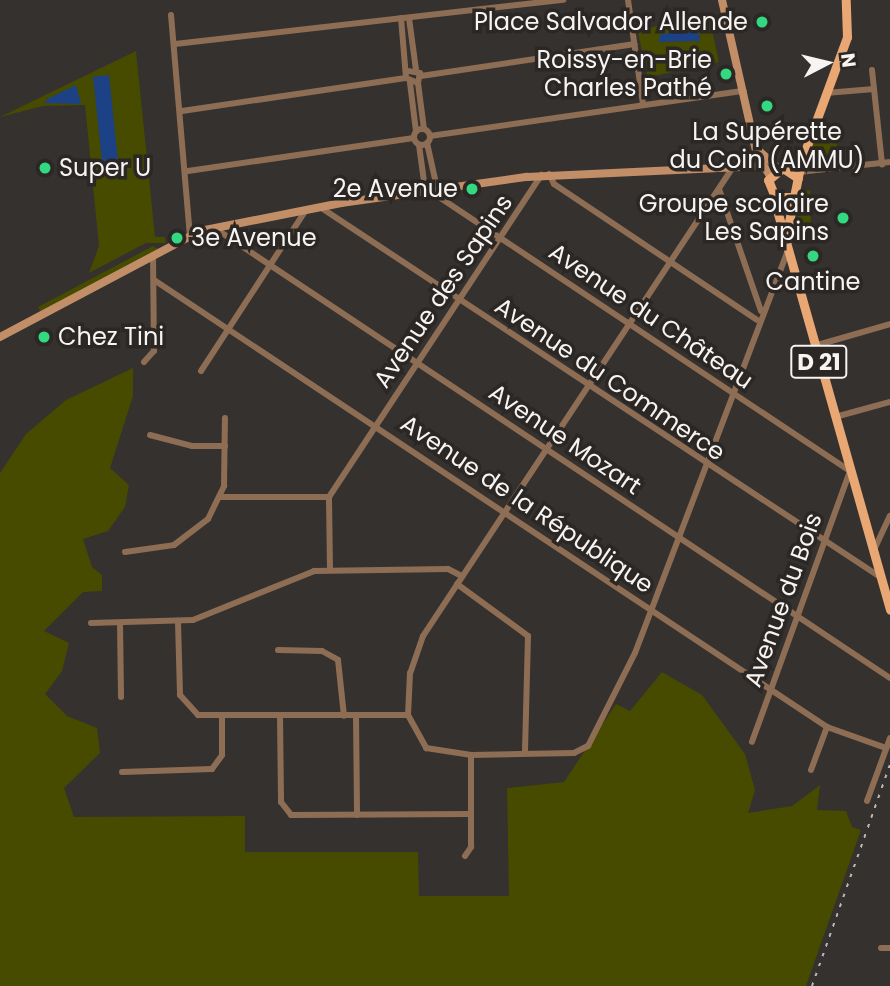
<!DOCTYPE html>
<html>
<head>
<meta charset="utf-8">
<style>
	body { margin:0 }
	#map { position:relative; width:890px; height:986px; overflow:hidden; background:#35312e; font-family:Poppins,sans-serif }
	div>[style] { position:absolute }
	[style*='--x'] { left:calc(var(--x)*1px); top:calc(var(--y)*1px); width:calc(var(--w)*1px); rotate:calc(var(--a)*1deg) }
	.green>* { inset:0; background:#464b00; transform-origin:0 0 }
	.round { border-radius:50% }
	.water>* { inset:0; background:#1c4185; transform-origin:0 0 }
	.minor>* { height:6px; margin:-3px; padding:0 3px; transform-origin:3px; border-radius:3px; background:#8e6d55 }
	.minor>.ring { margin:-3px; padding:0; box-sizing:content-box; background:none; border:6px solid #8e6d55; border-radius:50% }
	.secondary>* { height:8px; margin:-4px; padding:0 4px; transform-origin:4px; border-radius:4px; background:#c28e67 }
	.primary>* { height:9px; margin:-4.5px; padding:0 4.5px; transform-origin:4.5px; border-radius:4.5px; background:#e9a774 }
	.rail>* { height:2px; margin-top:-1px; transform-origin:0; background:repeating-linear-gradient(90deg,#bbb8b6 0 3.5px,transparent 0 10.5px) }
	.dots>* { width:19px; height:19px; translate:-50% -50%; box-sizing:border-box; border:4px solid #2b2724; border-radius:50% }
	span { translate:-50% -50%; white-space:nowrap; text-align:center; line-height:1.15; -webkit-text-stroke:7px #2b2724; paint-order:stroke }
	.shield-label span { padding:2px 5px; background:#2b2724; border:2px solid; border-radius:5px; -webkit-text-stroke-width:0 }
	.shield-label { font-size:23px; color:#f7f4f2; font-weight:700 }
	.poi-label { font-size:24px; color:#f7f4f2 }
	.right { translate:-100% -50%; text-align:right }
	.left { translate:0 -50%; text-align:left }
	.street-label { font-size:24px; color:#f7f4f2 }
	.north { position:absolute; left:792px; top:28px; width:70px; height:70px; -webkit-text-stroke:5px #2b2724; paint-order:stroke; rotate:83deg; font-size:19px; font-weight:700; line-height:28px; text-align:center; color:#f7f4f2 }
	.north::after { content:''; display:block; margin:auto; width:24px; height:32px; background:#f7f4f2; clip-path:polygon(50% 0,100% 100%,50% 72%,0 100%) }
</style>
</head>
<body>
<div id="map">
	<div class="green">
		<i style="left:709px;top:15px;width:48px;height:73px;rotate:78deg"></i>
		<i style="clip-path:polygon(136px 51px,155px 237px,165px 237px,166px 243px,146px 243px,89px 273px,99px 246px,85px 105px,43px 106px,0 117px)"></i>
		<i class="round" style="left:810px;top:136px;width:28px;height:28px"></i>
		<i style="clip-path:polygon(810px 190px,811px 230px,794px 236px,803px 191px)"></i>
		<i style="clip-path:polygon(153px 246px,158px 249px,41px 313px,38px 307px)"></i>
		<i style="clip-path:polygon(133px 368px,133px 396px,110px 468px,129px 485px,125px 507px,108px 531px,83px 539px,92px 567px,102px 575px,102px 591px,83px 592px,44px 631px,69px 643px,62px 671px,45px 694px,67px 716px,97px 728px,100px 753px,64px 788px,74px 817px,245px 816px,245px 852px,418px 852px,419px 896px,509px 896px,507px 788px,564px 782px,616px 704px,630px 711px,662px 672px,702px 695px,745px 754px,755px 790px,748px 813px,792px 806px,820px 785px,817px 810px,846px 811px,852px 827px,861px 830px,806px 986px,0 986px,0 473px,26px 434px,66px 400px)"></i>
	</div>
	<div class="water">
		<i style="clip-path:polygon(698px 29px,700px 41px,658px 42px,661px 34px)"></i>
		<i style="left:109px;top:75px;width:99px;height:16px;rotate:84deg"></i>
		<i style="clip-path:polygon(76px 85px,81px 104px,45px 103px,47px 99px)"></i>
	</div>
	<div class="minor">
		<i style="--x:628;--y:0;--w:105;--a:81.8"></i>
		<i style="--x:171;--y:15;--w:222;--a:85.1"></i>
		<i style="--x:401;--y:18;--w:60;--a:85.2"></i>
		<i style="--x:406;--y:78;--w:13;--a:23"></i>
		<i style="--x:418;--y:83;--w:10;--a:-79"></i>
		<i style="--x:420;--y:73;--w:11;--a:-170"></i>
		<i style="--x:409;--y:18;--w:52;--a:82.3"></i>
		<i style="--x:175;--y:44;--w:391;--a:-6.5"></i>
		<i style="--x:872;--y:70;--w:95;--a:83.9"></i>
		<i style="--x:421;--y:76;--w:216;--a:-8.5"></i>
		<i style="--x:410;--y:83;--w:48;--a:82.9"></i>
		<i style="--x:418;--y:83;--w:46;--a:82.6"></i>
		<i style="--x:826;--y:93;--w:48;--a:-4.8"></i>
		<i style="--x:182;--y:111;--w:226;--a:-8.4"></i>
		<i class="ring" style="left:414px;top:129px;width:10px;height:10px"></i>
		<i style="--x:430;--y:136;--w:317;--a:-8.2"></i>
		<i style="--x:427;--y:143;--w:55;--a:77.5"></i>
		<i style="--x:439;--y:197;--w:494;--a:33.7"></i>
		<i style="--x:850;--y:471;--w:288;--a:109.9"></i>
		<i style="--x:419;--y:145;--w:44;--a:82.2"></i>
		<i style="--x:733;--y:167;--w:562;--a:123.46"></i>
		<i style="--x:423;--y:636;--w:39;--a:109"></i>
		<i style="--x:410;--y:673;--w:42;--a:92.7"></i>
		<i style="--x:408;--y:715;--w:38;--a:61"></i>
		<i style="--x:426;--y:748;--w:46;--a:8.8"></i>
		<i style="--x:471;--y:755;--w:103;--a:-1.1"></i>
		<i style="--x:574;--y:753;--w:16;--a:-27"></i>
		<i style="--x:588;--y:746;--w:104;--a:-63.2"></i>
		<i style="--x:635;--y:653;--w:428;--a:-69.2"></i>
		<i style="--x:188;--y:171;--w:228;--a:-8.3"></i>
		<i style="--x:799;--y:172;--w:92;--a:-6.3"></i>
		<i style="--x:549;--y:174;--w:11;--a:63"></i>
		<i style="--x:554;--y:184;--w:244;--a:33.8"></i>
		<i style="--x:719;--y:189;--w:129;--a:71"></i>
		<i style="--x:320;--y:207;--w:671;--a:33.45"></i>
		<i style="--x:219;--y:231;--w:806;--a:33.67"></i>
		<i style="--x:154;--y:280;--w:808;--a:33.59"></i>
		<i style="--x:827;--y:727;--w:63;--a:19.6"></i>
		<i style="--x:814;--y:346;--w:79;--a:-16.1"></i>
		<i style="--x:144;--y:362;--w:15;--a:-48"></i>
		<i style="--x:154;--y:351;--w:95;--a:-90.6"></i>
		<i style="--x:201;--y:371;--w:192;--a:-56.9"></i>
		<i style="--x:835;--y:417;--w:57;--a:-15.3"></i>
		<i style="--x:150;--y:435;--w:43;--a:14.7"></i>
		<i style="--x:192;--y:446;--w:33;--a:0"></i>
		<i style="--x:221;--y:497;--w:108;--a:0"></i>
		<i style="--x:125;--y:552;--w:49;--a:-8.1"></i>
		<i style="--x:174;--y:545;--w:43;--a:-37.4"></i>
		<i style="--x:208;--y:519;--w:37;--a:-64"></i>
		<i style="--x:224;--y:486;--w:68;--a:-89.2"></i>
		<i style="--x:873;--y:552;--w:40;--a:-65"></i>
		<i style="--x:330;--y:570;--w:73;--a:-90.8"></i>
		<i style="--x:329;--y:497;--w:386;--a:-56.6"></i>
		<i style="--x:457;--y:584;--w:88;--a:36.2"></i>
		<i style="--x:528;--y:636;--w:117;--a:91.5"></i>
		<i style="--x:178;--y:622;--w:73;--a:88.4"></i>
		<i style="--x:180;--y:695;--w:27;--a:48"></i>
		<i style="--x:198;--y:715;--w:210;--a:0"></i>
		<i style="--x:91;--y:623;--w:102;--a:-1.7"></i>
		<i style="--x:193;--y:620;--w:131;--a:-22"></i>
		<i style="--x:314;--y:571;--w:134;--a:-0.9"></i>
		<i style="--x:448;--y:569;--w:16;--a:27"></i>
		<i style="--x:120;--y:623;--w:74;--a:89.2"></i>
		<i style="--x:278;--y:650;--w:44;--a:1.3"></i>
		<i style="--x:322;--y:651;--w:18;--a:29"></i>
		<i style="--x:338;--y:660;--w:56;--a:83.9"></i>
		<i style="--x:356;--y:715;--w:100;--a:89.4"></i>
		<i style="--x:280;--y:716;--w:86;--a:89.3"></i>
		<i style="--x:281;--y:802;--w:16;--a:52"></i>
		<i style="--x:291;--y:815;--w:180;--a:-0.3"></i>
		<i style="--x:811;--y:770;--w:46;--a:-69.6"></i>
		<i style="--x:122;--y:772;--w:90;--a:-1.9"></i>
		<i style="--x:212;--y:769;--w:17;--a:-54"></i>
		<i style="--x:222;--y:755;--w:39;--a:-90"></i>
		<i style="--x:867;--y:801;--w:67;--a:-69.9"></i>
		<i style="--x:465;--y:856;--w:11;--a:-56"></i>
		<i style="--x:471;--y:847;--w:92;--a:-90"></i>
		<i style="--x:881;--y:948;--w:9;--a:0"></i>
	</div>
	<div class="secondary">
		<i style="--x:722;--y:0;--w:159;--a:77.3"></i>
		<i style="--x:757;--y:155;--w:25;--a:58"></i>
		<i style="--x:759;--y:151;--w:27;--a:42"></i>
		<i style="--x:0;--y:337;--w:226;--a:-27.9"></i>
		<i style="--x:200;--y:231;--w:144;--a:-11.2"></i>
		<i style="--x:341;--y:203;--w:188;--a:-8"></i>
		<i style="--x:527;--y:177;--w:235;--a:-2.7"></i>
	</div>
	<div class="primary">
		<i style="--x:773;--y:196;--w:430;--a:74.2"></i>
		<i style="--x:793;--y:197;--w:18;--a:180"></i>
		<i style="--x:775;--y:197;--w:18;--a:-112"></i>
		<i style="--x:768;--y:180;--w:19;--a:-39"></i>
		<i style="--x:783;--y:168;--w:18;--a:34"></i>
		<i style="--x:786;--y:237;--w:76;--a:-78.7"></i>
		<i style="--x:801;--y:162;--w:133;--a:-69.8"></i>
		<i style="--x:847;--y:37;--w:37;--a:-92"></i>
	</div>
	<div class="rail">
		<i style="--x:812;--y:986;--w:235;--a:-70.6"></i>
	</div>
	<div class="dots">
		<i style="left:762px;top:22px;background:#34d881"></i>
		<i style="left:726px;top:74px;background:#34d881"></i>
		<i style="left:767px;top:106px;background:#34d881"></i>
		<i style="left:45px;top:168px;background:#34d881"></i>
		<i style="left:472px;top:189px;background:#34d881"></i>
		<i style="left:843px;top:218px;background:#34d881"></i>
		<i style="left:177px;top:238px;background:#34d881"></i>
		<i style="left:813px;top:256px;background:#34d881"></i>
		<i style="left:44px;top:337px;background:#34d881"></i>
	</div>
	<div class="shield-label">
		<span style="left:819px;top:362px">D 21</span>
	</div>
	<div class="poi-label">
		<span class="right" style="left:748px;top:22px">Place Salvador Allende</span>
		<span class="right" style="left:712px;top:74px">Roissy-en-Brie<br>Charles Pathé</span>
		<span style="left:767px;top:146px">La Supérette<br>du Coin (AMMU)</span>
		<span class="left" style="left:59px;top:168px">Super U</span>
		<span class="right" style="left:458px;top:189px">2e Avenue</span>
		<span class="right" style="left:829px;top:218px">Groupe scolaire<br>Les Sapins</span>
		<span class="left" style="left:191px;top:238px">3e Avenue</span>
		<span style="left:813px;top:282px">Cantine</span>
		<span class="left" style="left:58px;top:337px">Chez Tini</span>
	</div>
	<div class="street-label">
		<span style="left:443px;top:291px;rotate:-56deg">Avenue des Sapins</span>
		<span style="left:651px;top:316px;rotate:34deg">Avenue du Château</span>
		<span style="left:610px;top:379px;rotate:34deg">Avenue du Commerce</span>
		<span style="left:565px;top:439px;rotate:34deg">Avenue Mozart</span>
		<span style="left:527px;top:504px;rotate:34deg">Avenue de la République</span>
		<span style="left:783px;top:600px;rotate:-70deg">Avenue du Bois</span>
	</div>
	<div class="north">N</div>
</div>
</body>
</html>
